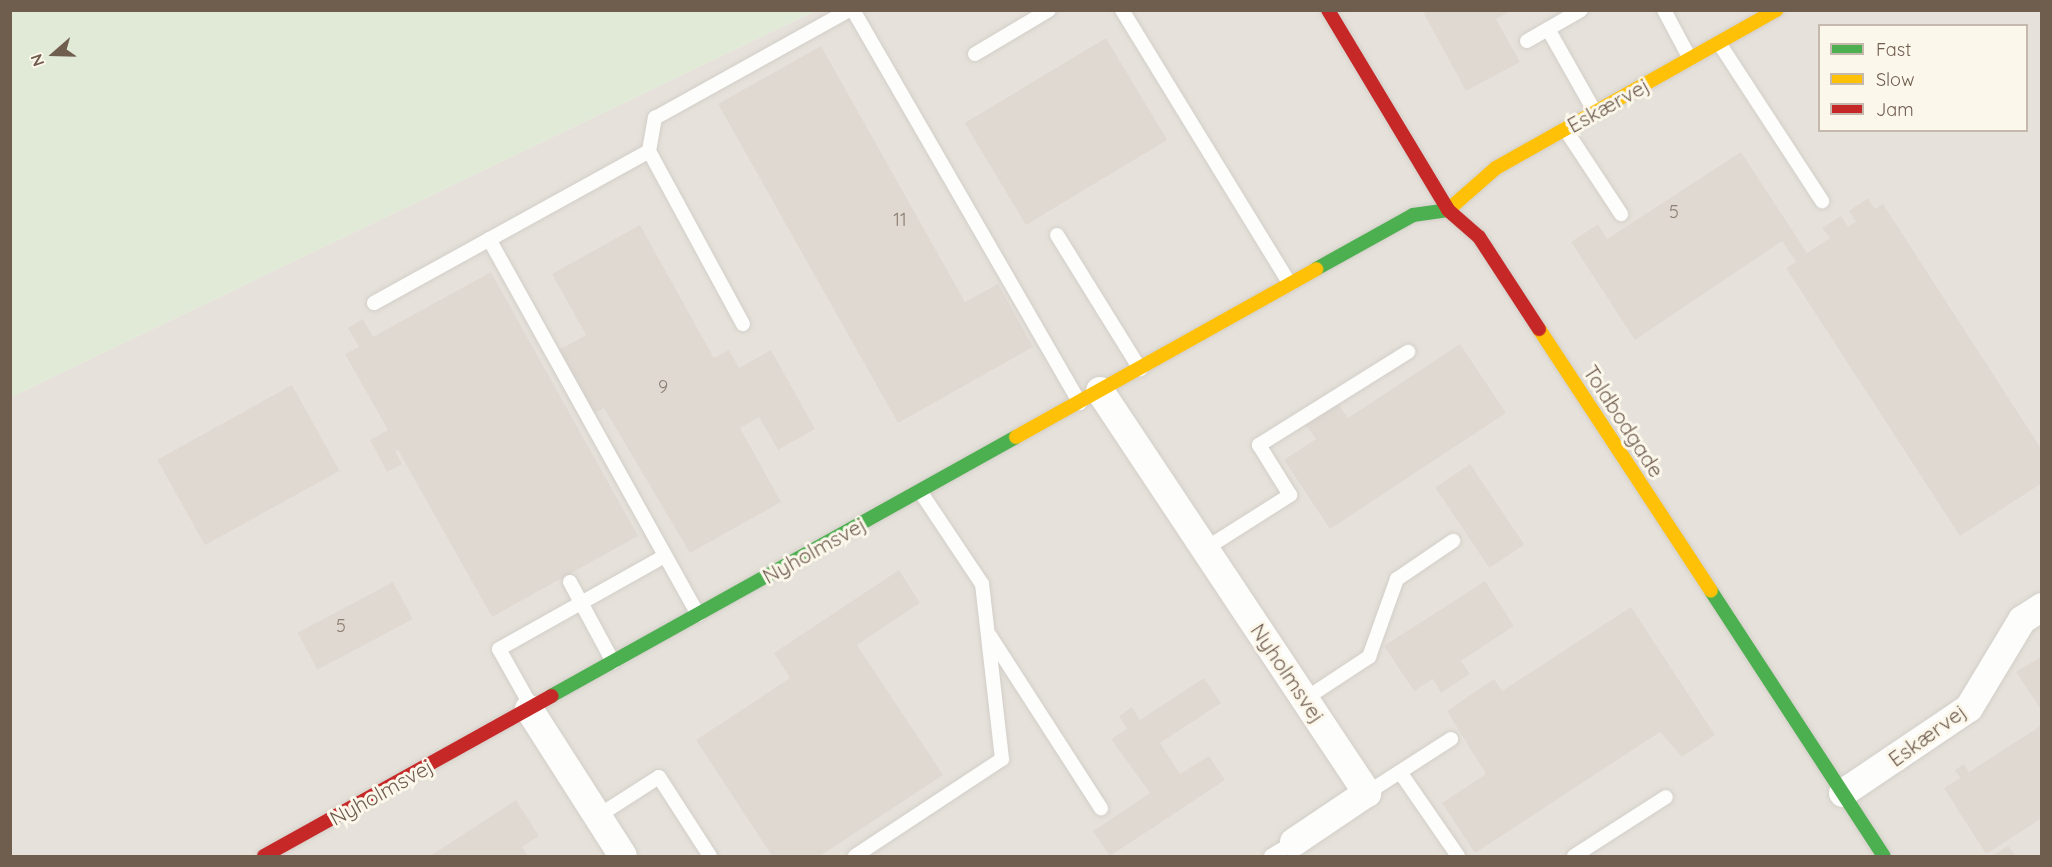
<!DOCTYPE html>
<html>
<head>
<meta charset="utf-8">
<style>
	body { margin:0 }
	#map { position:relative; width:2052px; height:867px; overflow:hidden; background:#f4f1ea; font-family:Quicksand,sans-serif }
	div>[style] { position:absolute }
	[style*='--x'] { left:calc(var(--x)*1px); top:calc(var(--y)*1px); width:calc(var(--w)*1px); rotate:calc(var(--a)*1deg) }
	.industrial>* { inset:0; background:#e6e2db }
	.green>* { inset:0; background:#e0ead6 }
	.building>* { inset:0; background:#dfd9d2; transform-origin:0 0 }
	.roads { filter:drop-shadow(0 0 2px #d3cec8) drop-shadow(0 0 2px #d3cec8) }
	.lane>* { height:14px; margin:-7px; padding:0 7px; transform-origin:7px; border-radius:7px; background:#fdfdfc }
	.street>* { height:28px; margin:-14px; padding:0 14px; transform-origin:14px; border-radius:14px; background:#fdfdfc }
	.fast>* { height:14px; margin:-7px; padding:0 7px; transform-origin:7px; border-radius:7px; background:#4caf50 }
	.slow>* { height:14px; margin:-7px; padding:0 7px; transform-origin:7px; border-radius:7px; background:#ffc107 }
	.jam>* { height:14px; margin:-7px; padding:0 7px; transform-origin:7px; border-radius:7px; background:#c62828 }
	span { translate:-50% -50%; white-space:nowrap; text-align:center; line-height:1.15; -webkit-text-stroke:6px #fcf7eb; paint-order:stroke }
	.number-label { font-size:18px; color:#8d7e71 }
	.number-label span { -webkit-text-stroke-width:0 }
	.street-label { font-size:21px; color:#6f5d4e }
	.frame { position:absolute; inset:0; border:12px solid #6f5d4e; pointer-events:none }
	.legend { position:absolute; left:1818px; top:24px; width:210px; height:108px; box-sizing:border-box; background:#fcf7eb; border:2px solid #c4b9ac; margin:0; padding:8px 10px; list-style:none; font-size:18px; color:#6f5d4e }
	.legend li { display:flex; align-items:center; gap:12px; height:30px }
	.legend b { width:30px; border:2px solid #c4b9ac }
	.north { position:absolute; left:24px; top:24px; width:60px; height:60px; -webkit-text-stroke:4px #fcf7eb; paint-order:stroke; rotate:250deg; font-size:16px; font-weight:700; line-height:24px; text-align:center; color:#6f5d4e }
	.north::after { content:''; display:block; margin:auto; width:21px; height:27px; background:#6f5d4e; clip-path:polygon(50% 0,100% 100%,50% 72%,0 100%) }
</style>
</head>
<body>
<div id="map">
	<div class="industrial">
		<i style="clip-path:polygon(evenodd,815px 11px,2041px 11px,2041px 856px,11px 856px,11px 397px,815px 11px,1820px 26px,2026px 26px,2026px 130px,1820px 130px,1820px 26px)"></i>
	</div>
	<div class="green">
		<i style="clip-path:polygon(11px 10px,815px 10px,815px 11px,11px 397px)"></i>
	</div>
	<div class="building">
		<i style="clip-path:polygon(1422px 10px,1512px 10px,1496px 19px,1520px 62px,1466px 91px)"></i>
		<i style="left:1106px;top:38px;width:119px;height:165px;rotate:59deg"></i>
		<i style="clip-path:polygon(821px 46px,965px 302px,998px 284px,1033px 347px,898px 423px,718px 104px)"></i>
		<i style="clip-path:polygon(1741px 152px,1807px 253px,1830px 238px,1822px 228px,1841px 216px,1848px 227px,1856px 222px,1849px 211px,1868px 198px,1875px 209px,1883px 204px,2042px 450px,2042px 483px,1960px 536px,1786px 268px,1796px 262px,1782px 241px,1635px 340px,1571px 242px,1598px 224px,1607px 239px)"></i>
		<i style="clip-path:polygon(640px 225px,714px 358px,729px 350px,739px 368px,771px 350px,815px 429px,778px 450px,759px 417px,740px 428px,781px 502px,690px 553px,604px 408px,581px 421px,546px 357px,586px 335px,552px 274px)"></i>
		<i style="clip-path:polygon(491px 272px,638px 536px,492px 617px,398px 450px,395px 451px,402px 464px,387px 472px,370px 440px,388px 430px,345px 354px,359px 347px,348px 328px,363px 319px,373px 337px)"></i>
		<i style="clip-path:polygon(1460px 344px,1506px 413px,1330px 529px,1284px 460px,1316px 439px,1306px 425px,1338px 404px,1348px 418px)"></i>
		<i style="left:292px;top:385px;width:98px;height:154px;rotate:61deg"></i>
		<i style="left:1470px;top:464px;width:97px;height:42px;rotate:56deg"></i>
		<i style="clip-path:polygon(899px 570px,920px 603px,857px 645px,943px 775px,820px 856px,772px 856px,696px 740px,790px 678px,774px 653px)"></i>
		<i style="clip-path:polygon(1485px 581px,1514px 626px,1461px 661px,1470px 674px,1441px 693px,1433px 679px,1414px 691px,1384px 646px)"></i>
		<i style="left:393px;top:582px;width:42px;height:108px;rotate:62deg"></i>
		<i style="clip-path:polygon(1631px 607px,1715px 735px,1682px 757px,1660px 732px,1475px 853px,1442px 803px,1486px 774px,1447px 711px,1494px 679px,1502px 691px)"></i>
		<i style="clip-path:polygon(2042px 656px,2042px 711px,2016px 672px)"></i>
		<i style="clip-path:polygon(1204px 678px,1221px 703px,1160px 743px,1180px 774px,1209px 756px,1225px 780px,1110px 856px,1093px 831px,1150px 793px,1111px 739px,1127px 729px,1119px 716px,1132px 707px,1140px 720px)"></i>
		<i style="clip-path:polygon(2042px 725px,2042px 818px,1986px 854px,1944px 788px,1960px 778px,1955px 770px,1964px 764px,1969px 772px)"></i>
		<i style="clip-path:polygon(516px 800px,539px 836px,522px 847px,528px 856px,430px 856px)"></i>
		<i style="clip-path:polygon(2008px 846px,2016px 856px,1992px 856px)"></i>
	</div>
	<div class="roads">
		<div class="lane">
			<i style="--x:853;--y:10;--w:454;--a:60"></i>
			<i style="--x:1122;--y:10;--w:321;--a:58.5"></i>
			<i style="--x:1664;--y:10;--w:55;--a:62"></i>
			<i style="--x:1548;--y:29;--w:95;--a:60.5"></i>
			<i style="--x:1527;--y:41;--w:62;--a:-29.9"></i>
			<i style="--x:1719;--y:43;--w:189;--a:56.9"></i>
			<i style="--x:975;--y:54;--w:86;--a:-30.7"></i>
			<i style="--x:1565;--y:129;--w:102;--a:56.6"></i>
			<i style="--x:649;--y:151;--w:34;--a:-80"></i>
			<i style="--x:655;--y:118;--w:222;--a:-29.1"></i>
			<i style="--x:1057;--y:235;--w:158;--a:58.2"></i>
			<i style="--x:489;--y:239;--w:430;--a:60.9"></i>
			<i style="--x:374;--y:303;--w:314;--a:-28.9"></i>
			<i style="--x:649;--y:151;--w:197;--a:61.5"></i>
			<i style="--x:1205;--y:549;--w:101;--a:-32.4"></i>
			<i style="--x:1290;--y:495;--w:59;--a:-121.8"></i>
			<i style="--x:1259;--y:445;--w:176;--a:-32"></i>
			<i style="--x:570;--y:582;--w:91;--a:61.7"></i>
			<i style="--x:990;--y:636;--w:205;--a:57.2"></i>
			<i style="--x:1305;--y:699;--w:77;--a:-33.3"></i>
			<i style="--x:1369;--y:657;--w:83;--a:-70.3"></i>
			<i style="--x:1397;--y:579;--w:68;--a:-34.2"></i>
			<i style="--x:531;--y:706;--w:65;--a:-119.3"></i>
			<i style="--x:499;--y:649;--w:190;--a:-29.3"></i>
			<i style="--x:1400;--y:772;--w:102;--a:55.4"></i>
			<i style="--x:1367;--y:793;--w:100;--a:-32.7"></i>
			<i style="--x:598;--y:816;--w:72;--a:-32.6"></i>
			<i style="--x:659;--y:777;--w:94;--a:57.2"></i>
			<i style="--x:855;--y:856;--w:176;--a:-33.4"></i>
			<i style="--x:1002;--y:759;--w:176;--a:-96.5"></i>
			<i style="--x:982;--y:584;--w:112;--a:-123.7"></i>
			<i style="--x:1271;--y:856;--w:27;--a:-31"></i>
			<i style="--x:1574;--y:856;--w:109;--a:-32.7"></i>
		</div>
		<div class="street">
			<i style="--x:1100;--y:391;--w:483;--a:56.4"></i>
			<i style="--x:1367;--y:793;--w:88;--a:146.1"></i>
			<i style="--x:529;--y:709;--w:174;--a:57.4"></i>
			<i style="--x:1843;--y:793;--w:152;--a:-34"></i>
			<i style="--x:1969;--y:708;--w:103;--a:-58.9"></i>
			<i style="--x:2022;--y:620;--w:24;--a:-33"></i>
		</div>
		<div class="fast">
			<i style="--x:1316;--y:269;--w:111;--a:-29.1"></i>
			<i style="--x:1413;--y:215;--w:35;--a:-8"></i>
			<i style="--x:1711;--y:591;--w:316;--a:56.9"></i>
			<i style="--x:551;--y:696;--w:532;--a:-29.12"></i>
		</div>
		<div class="slow">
			<i style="--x:1448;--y:210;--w:64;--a:-41.2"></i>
			<i style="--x:1496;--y:168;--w:322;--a:-29.4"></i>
			<i style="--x:1539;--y:329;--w:313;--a:56.7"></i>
			<i style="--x:1016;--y:437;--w:344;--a:-29.2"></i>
		</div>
		<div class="jam">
			<i style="--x:1328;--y:10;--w:233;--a:59"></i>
			<i style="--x:1448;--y:210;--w:41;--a:41.1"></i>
			<i style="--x:1479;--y:237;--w:110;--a:56.9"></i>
			<i style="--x:264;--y:856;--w:329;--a:-29.1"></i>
		</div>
	</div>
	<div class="number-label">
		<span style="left:1674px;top:212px">5</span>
		<span style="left:900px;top:220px">11</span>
		<span style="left:663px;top:387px">9</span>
		<span style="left:341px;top:626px">5</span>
	</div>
	<div class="street-label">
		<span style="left:1608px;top:105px;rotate:-29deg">Eskærvej</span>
		<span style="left:1624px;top:421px;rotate:57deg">Toldbodgade</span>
		<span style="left:814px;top:550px;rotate:-29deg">Nyholmsvej</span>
		<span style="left:1288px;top:673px;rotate:56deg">Nyholmsvej</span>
		<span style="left:1927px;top:735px;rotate:-36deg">Eskærvej</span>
		<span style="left:381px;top:792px;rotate:-29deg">Nyholmsvej</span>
	</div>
	<div class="frame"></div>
	<ul class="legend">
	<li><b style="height:8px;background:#4caf50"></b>Fast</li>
	<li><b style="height:8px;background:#ffc107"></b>Slow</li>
	<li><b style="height:8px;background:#c62828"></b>Jam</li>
	</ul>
	<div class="north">N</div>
</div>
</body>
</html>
